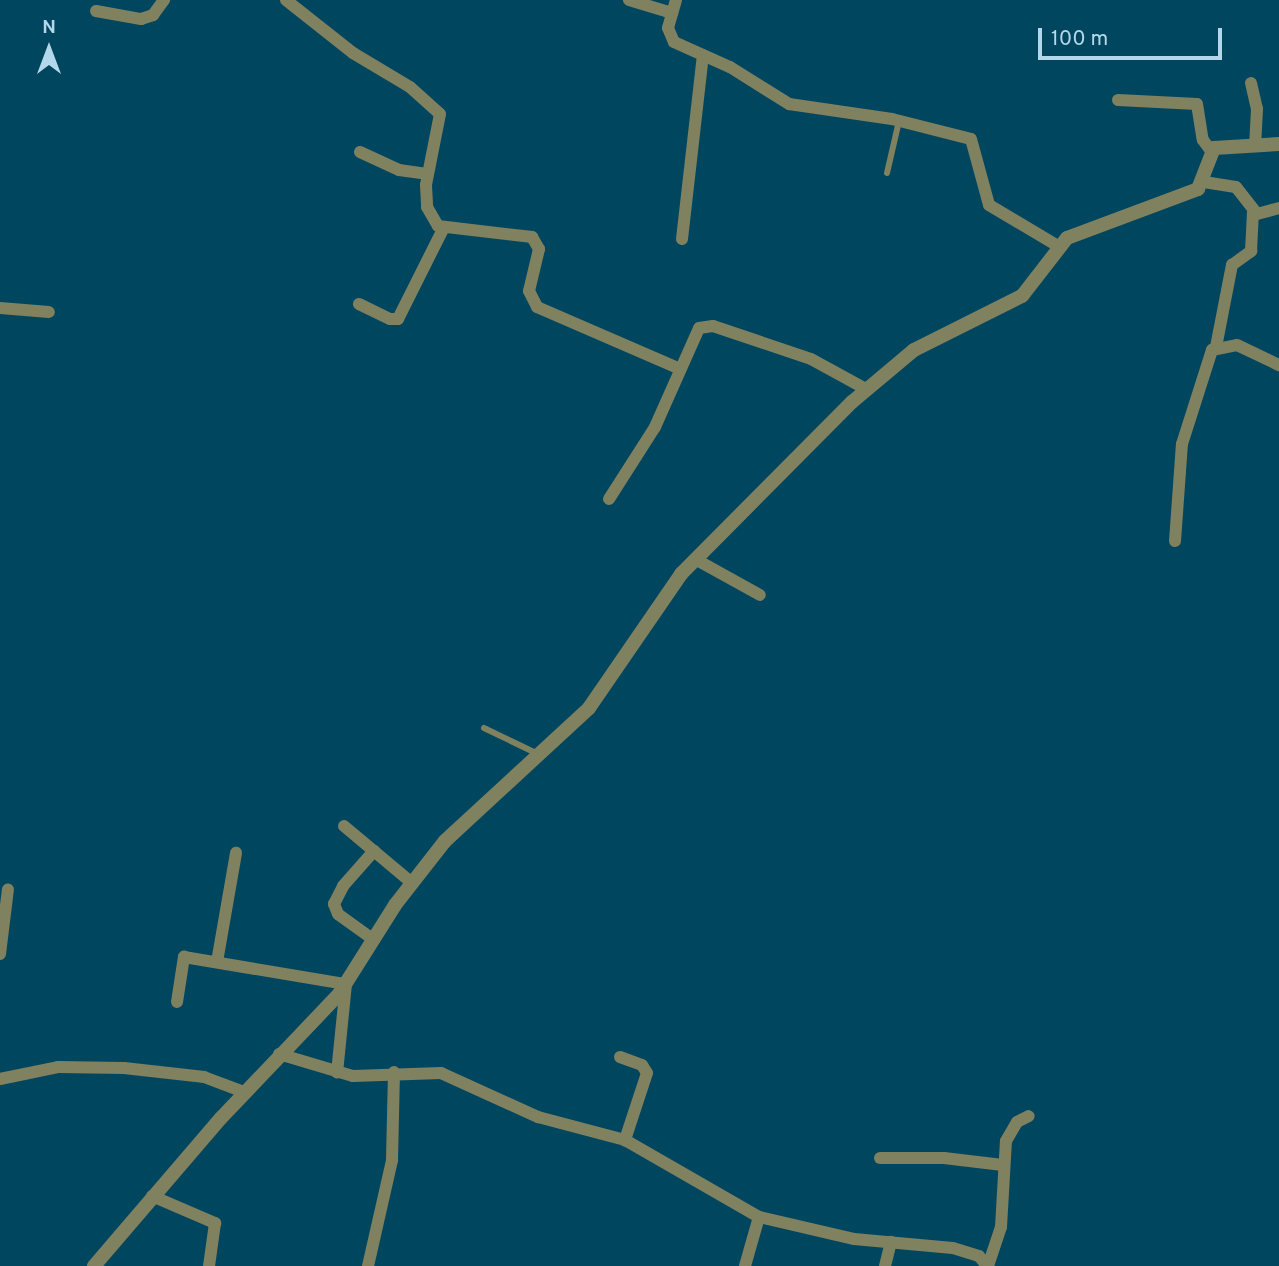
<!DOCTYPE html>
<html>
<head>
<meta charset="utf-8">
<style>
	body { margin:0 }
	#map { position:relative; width:1279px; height:1266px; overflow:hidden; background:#01465f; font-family:Overpass,sans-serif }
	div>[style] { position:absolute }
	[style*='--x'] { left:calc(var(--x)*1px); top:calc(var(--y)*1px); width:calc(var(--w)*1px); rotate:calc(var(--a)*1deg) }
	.service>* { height:6px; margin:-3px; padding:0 3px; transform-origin:3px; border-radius:3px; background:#80815f }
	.minor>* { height:12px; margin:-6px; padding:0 6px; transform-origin:6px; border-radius:6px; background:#80815f }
	.tertiary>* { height:14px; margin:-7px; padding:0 7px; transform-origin:7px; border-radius:7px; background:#80815f }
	span { translate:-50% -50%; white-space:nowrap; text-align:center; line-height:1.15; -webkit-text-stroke:5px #01465f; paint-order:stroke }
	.north { position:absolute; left:14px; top:14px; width:70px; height:70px; -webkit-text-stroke:5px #01465f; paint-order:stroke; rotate:0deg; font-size:19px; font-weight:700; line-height:28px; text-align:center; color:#b4d8eb }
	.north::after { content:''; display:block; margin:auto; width:24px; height:32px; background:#b4d8eb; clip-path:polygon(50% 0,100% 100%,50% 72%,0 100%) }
	.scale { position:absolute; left:1038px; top:28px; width:184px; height:32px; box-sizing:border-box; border:4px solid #b4d8eb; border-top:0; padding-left:9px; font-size:21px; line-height:24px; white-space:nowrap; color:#b4d8eb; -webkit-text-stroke:5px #01465f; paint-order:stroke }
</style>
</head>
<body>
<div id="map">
	<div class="service">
		<i style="--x:887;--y:173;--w:53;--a:-77"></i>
		<i style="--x:484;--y:728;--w:60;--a:25.7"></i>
	</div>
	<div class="minor">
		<i style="--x:286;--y:0;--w:85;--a:38.3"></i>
		<i style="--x:353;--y:53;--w:66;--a:30.8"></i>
		<i style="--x:410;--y:87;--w:40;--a:42"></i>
		<i style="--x:440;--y:114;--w:72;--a:101.2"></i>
		<i style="--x:426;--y:185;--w:22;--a:87"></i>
		<i style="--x:427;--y:207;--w:22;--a:60"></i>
		<i style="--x:438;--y:226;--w:95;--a:6.7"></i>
		<i style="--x:532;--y:237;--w:14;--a:60"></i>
		<i style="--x:539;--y:249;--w:43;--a:103.4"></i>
		<i style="--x:529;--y:291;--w:18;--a:63"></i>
		<i style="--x:537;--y:307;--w:156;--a:23.4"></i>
		<i style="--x:629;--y:0;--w:45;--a:16.8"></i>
		<i style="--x:676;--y:0;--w:29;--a:106"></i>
		<i style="--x:668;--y:28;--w:15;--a:67"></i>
		<i style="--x:674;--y:42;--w:61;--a:24.1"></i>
		<i style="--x:730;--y:67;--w:70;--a:32.1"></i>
		<i style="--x:789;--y:104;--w:104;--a:8.3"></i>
		<i style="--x:892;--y:119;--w:81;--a:14.2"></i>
		<i style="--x:971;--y:139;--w:68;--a:74.7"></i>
		<i style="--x:989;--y:205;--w:80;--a:30.7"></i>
		<i style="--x:96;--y:11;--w:46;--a:10.1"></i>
		<i style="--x:141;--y:19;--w:13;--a:-18"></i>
		<i style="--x:153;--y:15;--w:19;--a:-54"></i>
		<i style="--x:1251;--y:83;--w:27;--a:77"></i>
		<i style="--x:1257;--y:109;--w:35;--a:93"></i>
		<i style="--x:1118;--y:100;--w:79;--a:2.9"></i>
		<i style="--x:1197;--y:104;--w:36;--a:81"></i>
		<i style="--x:1203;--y:140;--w:14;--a:54"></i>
		<i style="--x:360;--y:152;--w:43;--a:24.8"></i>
		<i style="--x:399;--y:170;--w:28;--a:8"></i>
		<i style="--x:1204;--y:182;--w:32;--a:9"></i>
		<i style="--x:1236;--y:187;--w:34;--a:52"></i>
		<i style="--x:1257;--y:214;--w:23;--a:-15"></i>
		<i style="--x:682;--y:239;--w:185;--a:-83.5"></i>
		<i style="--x:359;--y:304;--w:34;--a:26"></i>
		<i style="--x:390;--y:319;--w:8;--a:0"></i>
		<i style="--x:398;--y:319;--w:101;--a:-63.4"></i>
		<i style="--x:0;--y:308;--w:49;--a:4.7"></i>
		<i style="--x:1216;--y:347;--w:84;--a:-79"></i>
		<i style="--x:1232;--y:265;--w:24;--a:-36"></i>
		<i style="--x:1251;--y:251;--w:40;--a:-87.1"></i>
		<i style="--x:609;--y:499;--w:85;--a:-57.4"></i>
		<i style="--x:655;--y:427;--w:108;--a:-66"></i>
		<i style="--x:699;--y:328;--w:14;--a:-8"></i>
		<i style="--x:713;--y:326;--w:103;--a:18.6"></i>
		<i style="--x:811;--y:359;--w:63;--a:28.6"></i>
		<i style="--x:1175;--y:541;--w:97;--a:-85.9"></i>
		<i style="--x:1182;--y:444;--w:99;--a:-72.3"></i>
		<i style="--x:1212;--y:350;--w:25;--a:-11"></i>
		<i style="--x:1237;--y:345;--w:47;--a:25.5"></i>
		<i style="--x:695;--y:559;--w:74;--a:29"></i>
		<i style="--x:344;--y:826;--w:89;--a:40"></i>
		<i style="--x:374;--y:940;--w:44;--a:-144.2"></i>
		<i style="--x:338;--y:914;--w:11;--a:-112"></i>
		<i style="--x:334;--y:904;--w:20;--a:-63"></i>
		<i style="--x:343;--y:886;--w:47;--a:-48.5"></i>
		<i style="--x:0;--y:954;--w:65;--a:-83"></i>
		<i style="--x:217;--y:962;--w:111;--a:-80.1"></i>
		<i style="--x:177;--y:1002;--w:46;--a:-81.2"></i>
		<i style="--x:184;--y:957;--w:164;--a:9.5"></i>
		<i style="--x:346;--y:984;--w:89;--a:95.8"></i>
		<i style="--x:279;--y:1054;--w:77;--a:16.6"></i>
		<i style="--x:353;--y:1076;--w:88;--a:-2"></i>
		<i style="--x:441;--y:1073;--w:107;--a:24.4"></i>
		<i style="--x:538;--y:1117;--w:90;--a:14.8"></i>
		<i style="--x:625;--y:1140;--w:155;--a:29.9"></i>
		<i style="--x:759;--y:1217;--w:98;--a:13"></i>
		<i style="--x:854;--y:1239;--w:99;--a:5.2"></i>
		<i style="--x:953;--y:1248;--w:27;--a:17"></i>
		<i style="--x:979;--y:1256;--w:13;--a:51"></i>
		<i style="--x:620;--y:1057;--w:23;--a:20"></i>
		<i style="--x:642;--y:1065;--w:9;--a:58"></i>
		<i style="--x:647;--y:1073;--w:71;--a:108.2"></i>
		<i style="--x:0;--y:1079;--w:59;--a:-11.7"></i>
		<i style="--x:58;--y:1067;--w:66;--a:0.9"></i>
		<i style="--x:124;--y:1068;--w:81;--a:6.4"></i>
		<i style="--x:204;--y:1077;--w:43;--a:20.6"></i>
		<i style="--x:880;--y:1158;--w:64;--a:0"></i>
		<i style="--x:944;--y:1158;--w:59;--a:6.8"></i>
		<i style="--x:152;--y:1196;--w:69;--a:23.2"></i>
		<i style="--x:215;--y:1223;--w:43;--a:97.9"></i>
		<i style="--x:368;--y:1266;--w:109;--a:-77.2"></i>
		<i style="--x:392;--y:1160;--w:88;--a:-88.7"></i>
		<i style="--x:745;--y:1266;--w:51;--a:-74.1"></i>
		<i style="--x:885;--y:1266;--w:25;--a:-76"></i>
		<i style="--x:988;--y:1266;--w:41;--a:-71.6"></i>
		<i style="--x:1001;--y:1227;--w:86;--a:-86.7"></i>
		<i style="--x:1006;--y:1141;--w:22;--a:-60"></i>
		<i style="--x:1017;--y:1122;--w:13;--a:-27"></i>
	</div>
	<div class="tertiary">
		<i style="--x:94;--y:1266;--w:195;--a:-49.4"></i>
		<i style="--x:221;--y:1118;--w:171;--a:-46.4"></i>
		<i style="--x:339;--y:994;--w:105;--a:-57.8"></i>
		<i style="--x:395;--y:905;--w:81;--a:-52"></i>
		<i style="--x:445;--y:841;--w:196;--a:-42.7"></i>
		<i style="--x:589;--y:708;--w:163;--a:-55.5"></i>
		<i style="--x:681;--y:574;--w:243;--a:-45.2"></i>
		<i style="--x:852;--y:402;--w:81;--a:-40"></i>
		<i style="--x:914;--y:350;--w:121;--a:-26.6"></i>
		<i style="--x:1022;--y:296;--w:73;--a:-52.2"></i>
		<i style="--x:1067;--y:238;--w:140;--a:-20.5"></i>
		<i style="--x:1198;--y:189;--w:44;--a:-68.7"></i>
		<i style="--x:1214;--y:148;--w:65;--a:-3.5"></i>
	</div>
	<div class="north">N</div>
	<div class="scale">100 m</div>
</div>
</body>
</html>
